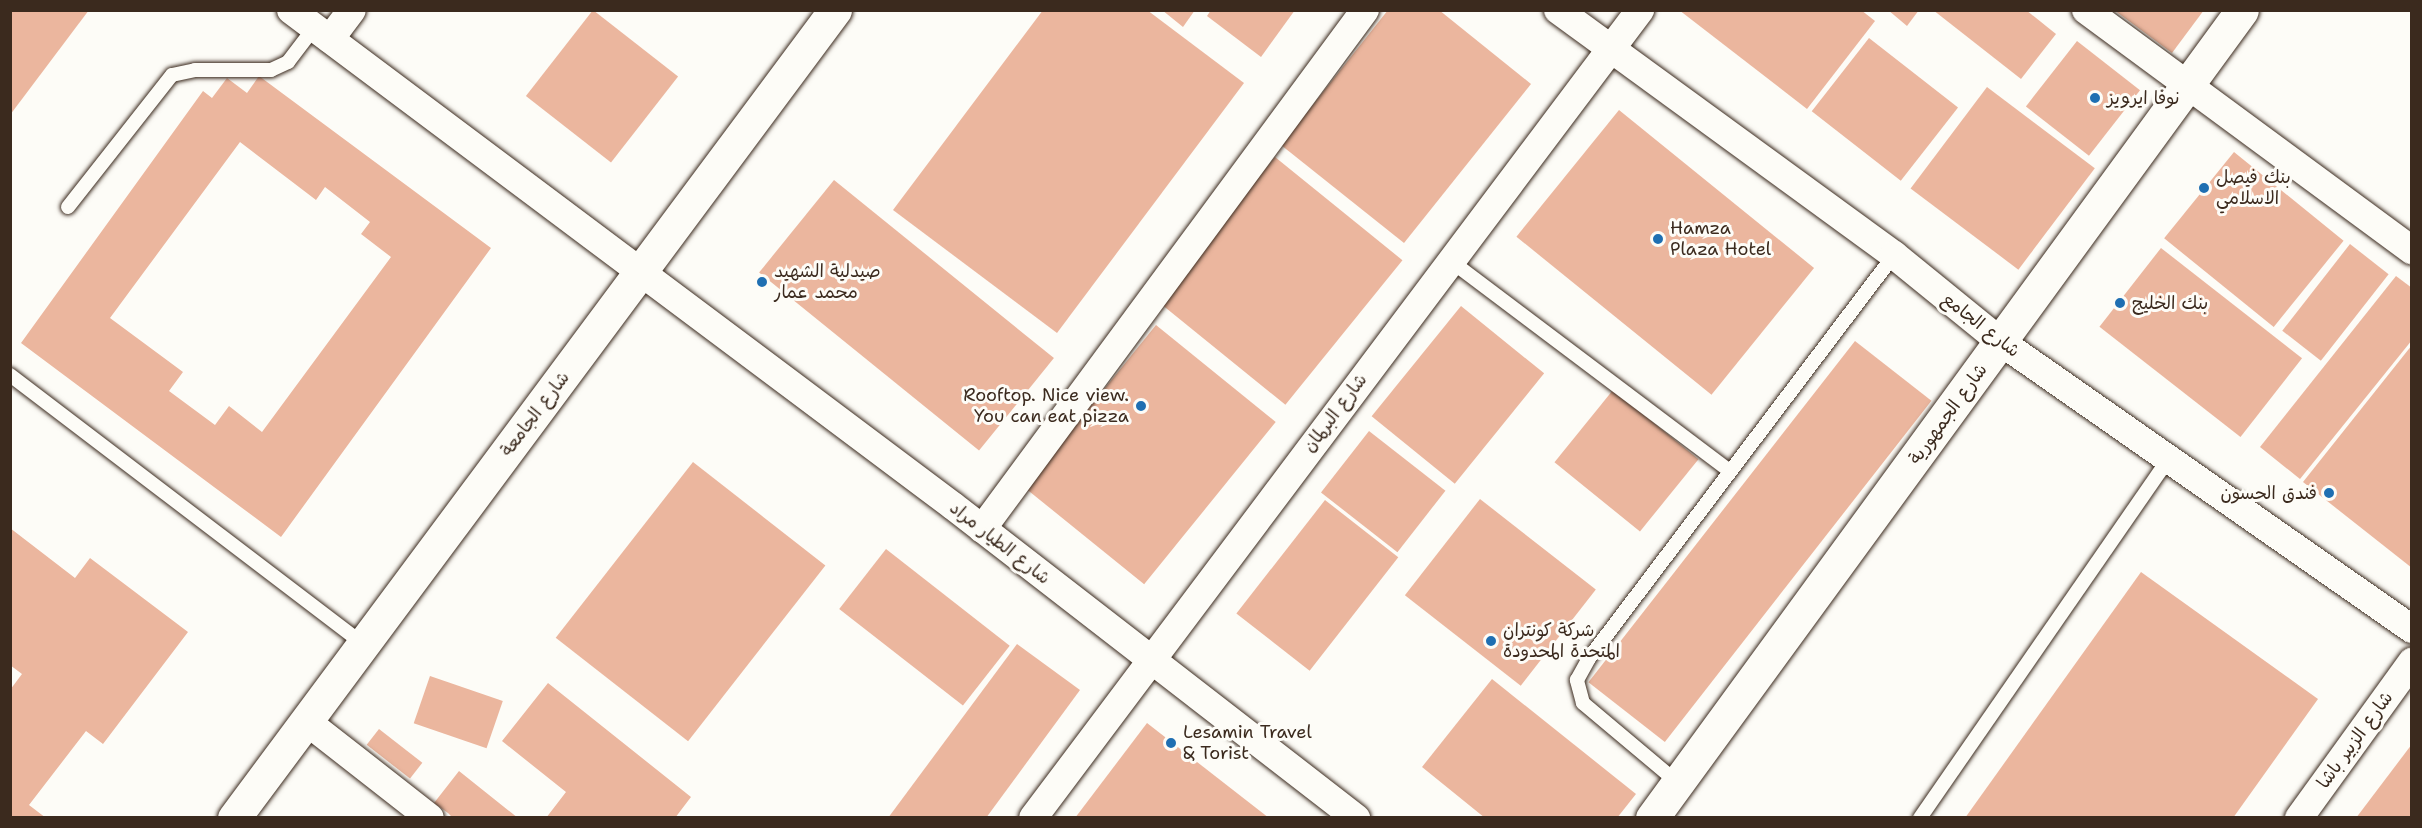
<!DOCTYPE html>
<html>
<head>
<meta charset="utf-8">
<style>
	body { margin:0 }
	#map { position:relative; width:2422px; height:828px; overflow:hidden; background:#fdfcf7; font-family:"Shantell Sans","Playpen Sans Arabic",sans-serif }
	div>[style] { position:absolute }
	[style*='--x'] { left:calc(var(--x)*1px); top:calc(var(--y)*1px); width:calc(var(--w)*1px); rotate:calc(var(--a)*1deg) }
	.building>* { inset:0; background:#ebb69e; transform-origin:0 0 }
	.roads { filter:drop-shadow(0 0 2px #3b2a1e) drop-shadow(0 0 2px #3b2a1e) }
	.service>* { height:14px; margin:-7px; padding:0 7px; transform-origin:7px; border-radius:7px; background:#fdfcf7 }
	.minor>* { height:28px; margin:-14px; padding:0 14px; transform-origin:14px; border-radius:14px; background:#fdfcf7 }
	.secondary>* { height:33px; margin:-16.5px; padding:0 16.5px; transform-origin:16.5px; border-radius:16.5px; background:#fdfcf7 }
	.dots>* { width:16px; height:16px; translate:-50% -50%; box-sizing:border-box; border:3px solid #fdfcf7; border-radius:50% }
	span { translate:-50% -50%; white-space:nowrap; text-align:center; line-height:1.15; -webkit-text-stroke:6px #fdfcf7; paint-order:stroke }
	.poi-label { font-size:18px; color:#3b2a1e }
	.left { translate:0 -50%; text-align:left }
	.right { translate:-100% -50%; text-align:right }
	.street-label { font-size:18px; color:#3b2a1e }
	.frame { position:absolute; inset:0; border:12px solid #3b2a1e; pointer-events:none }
</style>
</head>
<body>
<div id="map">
	<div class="building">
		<i style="clip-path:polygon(10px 10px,89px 10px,10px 115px)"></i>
		<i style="left:593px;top:10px;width:108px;height:109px;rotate:38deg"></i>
		<i style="clip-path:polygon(1043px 10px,1147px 10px,1244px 83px,1057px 333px,893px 210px)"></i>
		<i style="clip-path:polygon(1162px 10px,1195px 10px,1183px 27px)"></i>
		<i style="clip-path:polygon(1211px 10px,1295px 10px,1261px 57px,1207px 16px)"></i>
		<i style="clip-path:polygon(1388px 10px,1439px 10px,1531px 84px,1404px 243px,1281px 145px)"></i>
		<i style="clip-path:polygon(1679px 10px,1861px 10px,1875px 21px,1807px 109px)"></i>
		<i style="clip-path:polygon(1888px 10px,1919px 10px,1907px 26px)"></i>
		<i style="clip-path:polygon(1933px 10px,2026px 10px,2056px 34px,2021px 79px)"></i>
		<i style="clip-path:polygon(2114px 10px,2204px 10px,2172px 53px)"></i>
		<i style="left:1869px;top:38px;width:113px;height:93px;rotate:38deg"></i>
		<i style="left:2077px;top:41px;width:80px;height:83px;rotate:38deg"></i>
		<i style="clip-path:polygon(evenodd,259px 76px,491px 248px,281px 537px,21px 343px,203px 91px,212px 98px,227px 78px,247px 93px,259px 76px,240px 142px,316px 200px,325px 187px,370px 222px,361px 234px,391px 257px,262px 432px,229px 406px,215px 425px,169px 391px,183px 372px,110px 318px,240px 142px)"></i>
		<i style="left:1987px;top:87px;width:135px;height:127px;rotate:37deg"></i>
		<i style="left:1619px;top:110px;width:251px;height:163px;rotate:39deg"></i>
		<i style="left:2234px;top:152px;width:141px;height:111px;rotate:39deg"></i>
		<i style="left:1275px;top:157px;width:164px;height:186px;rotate:39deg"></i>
		<i style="left:834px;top:180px;width:283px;height:119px;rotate:39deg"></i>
		<i style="left:2350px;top:244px;width:49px;height:110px;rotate:38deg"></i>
		<i style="left:2161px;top:248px;width:179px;height:100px;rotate:38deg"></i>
		<i style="clip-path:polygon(2396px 276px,2412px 288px,2412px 340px,2300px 479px,2260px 447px)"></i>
		<i style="left:1461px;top:306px;width:107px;height:142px;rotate:39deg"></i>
		<i style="left:1156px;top:325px;width:154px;height:209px;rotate:39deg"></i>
		<i style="left:1855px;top:341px;width:97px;height:433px;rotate:38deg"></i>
		<i style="clip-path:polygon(2412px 345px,2412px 568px,2303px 482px)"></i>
		<i style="left:1613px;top:390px;width:110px;height:93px;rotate:39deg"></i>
		<i style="left:1369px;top:431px;width:97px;height:78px;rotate:38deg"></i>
		<i style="left:693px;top:462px;width:168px;height:223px;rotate:38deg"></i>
		<i style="left:1480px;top:499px;width:147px;height:122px;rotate:38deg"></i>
		<i style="left:1325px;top:500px;width:93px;height:144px;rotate:38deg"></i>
		<i style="clip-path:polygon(10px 528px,75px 578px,90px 558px,188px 632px,103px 744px,86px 731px,29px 805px,46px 818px,10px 818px,10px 690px,22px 674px,10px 665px)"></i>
		<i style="left:886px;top:549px;width:157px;height:76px;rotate:38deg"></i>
		<i style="clip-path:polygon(2141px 572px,2318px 699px,2233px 818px,1965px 818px)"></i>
		<i style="clip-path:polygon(1017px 644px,1080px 690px,986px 818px,888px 818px)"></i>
		<i style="left:430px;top:676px;width:77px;height:50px;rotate:19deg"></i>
		<i style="clip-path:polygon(1492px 679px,1636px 794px,1617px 818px,1485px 818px,1422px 767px)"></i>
		<i style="clip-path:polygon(548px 683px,691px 797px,675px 818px,546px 818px,566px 792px,502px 741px)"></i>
		<i style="clip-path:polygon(1147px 723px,1269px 818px,1075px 818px)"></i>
		<i style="left:379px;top:729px;width:55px;height:20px;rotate:38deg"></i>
		<i style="clip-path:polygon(2412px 744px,2412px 818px,2356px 818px)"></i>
		<i style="clip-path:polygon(459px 771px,518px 818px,453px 818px,448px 813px,434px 803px)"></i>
	</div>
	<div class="roads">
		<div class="service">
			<i style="--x:68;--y:207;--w:168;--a:-51.8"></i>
			<i style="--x:172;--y:75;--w:24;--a:-12"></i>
			<i style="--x:195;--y:70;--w:76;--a:0"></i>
			<i style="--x:271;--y:70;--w:19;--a:-25"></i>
			<i style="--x:288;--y:62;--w:43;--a:-52.6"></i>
			<i style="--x:1451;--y:261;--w:349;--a:37"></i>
			<i style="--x:10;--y:375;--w:444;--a:37.3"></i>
			<i style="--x:1677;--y:782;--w:123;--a:-140"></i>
			<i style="--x:1583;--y:703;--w:24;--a:-105"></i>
			<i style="--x:1577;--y:680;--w:26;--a:-61"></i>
			<i style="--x:1590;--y:657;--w:504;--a:-52.9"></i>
			<i style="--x:1920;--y:818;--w:439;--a:-55.3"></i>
		</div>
		<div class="minor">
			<i style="--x:291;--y:10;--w:827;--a:36.84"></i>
			<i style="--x:953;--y:506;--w:510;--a:37.75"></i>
			<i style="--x:1558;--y:10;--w:416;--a:36.1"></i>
			<i style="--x:1894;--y:255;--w:138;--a:39.1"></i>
			<i style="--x:2001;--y:342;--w:501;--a:34.93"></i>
			<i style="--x:2086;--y:10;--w:405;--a:36.4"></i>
			<i style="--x:330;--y:39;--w:36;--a:-53"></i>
			<i style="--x:982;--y:529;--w:645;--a:-53.57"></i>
			<i style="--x:306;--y:721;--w:157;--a:38"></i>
			<i style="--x:1033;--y:818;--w:1011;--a:-53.08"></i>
			<i style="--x:2299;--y:818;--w:193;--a:-54.1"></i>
		</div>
		<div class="secondary">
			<i style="--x:234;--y:818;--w:1007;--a:-53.36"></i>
			<i style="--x:1652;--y:818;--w:1000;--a:-53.86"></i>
		</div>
	</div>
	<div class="dots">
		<i style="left:2095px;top:98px;background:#1f6fb2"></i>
		<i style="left:2204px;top:188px;background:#1f6fb2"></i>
		<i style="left:1658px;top:239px;background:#1f6fb2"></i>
		<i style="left:762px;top:282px;background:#1f6fb2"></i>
		<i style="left:2120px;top:303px;background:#1f6fb2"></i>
		<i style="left:1141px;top:406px;background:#1f6fb2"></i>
		<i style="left:2329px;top:493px;background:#1f6fb2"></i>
		<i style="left:1491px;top:641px;background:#1f6fb2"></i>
		<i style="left:1171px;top:743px;background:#1f6fb2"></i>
	</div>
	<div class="poi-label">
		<span class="left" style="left:2107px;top:98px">نوفا ايرويز</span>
		<span class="left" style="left:2216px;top:188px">بنك فيصل<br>الاسلامي</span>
		<span class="left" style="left:1670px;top:239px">Hamza<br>Plaza Hotel</span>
		<span class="left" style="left:774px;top:282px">صيدلية الشهيد<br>محمد عمار</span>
		<span class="left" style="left:2132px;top:303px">بنك الخليج</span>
		<span class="right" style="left:1129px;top:406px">Rooftop. Nice view.<br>You can eat pizza</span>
		<span class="right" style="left:2317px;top:493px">فندق الحسون</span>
		<span class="left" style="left:1503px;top:641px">شركة كونتران<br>المتحدة المحدودة</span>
		<span class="left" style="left:1183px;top:743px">Lesamin Travel<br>&amp; Torist</span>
	</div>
	<div class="street-label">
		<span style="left:1981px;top:325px;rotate:38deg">شارع الجامع</span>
		<span style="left:1335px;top:413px;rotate:-53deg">شارع البرلمان</span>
		<span style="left:535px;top:414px;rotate:-53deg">شارع الجامعة</span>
		<span style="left:1948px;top:414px;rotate:-54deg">شارع الجمهورية</span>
		<span style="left:1000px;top:543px;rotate:38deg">شارع الطيار مراد</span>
		<span style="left:2355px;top:740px;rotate:-54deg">شارع الزبير باشا</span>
	</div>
	<div class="frame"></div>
</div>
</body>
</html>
